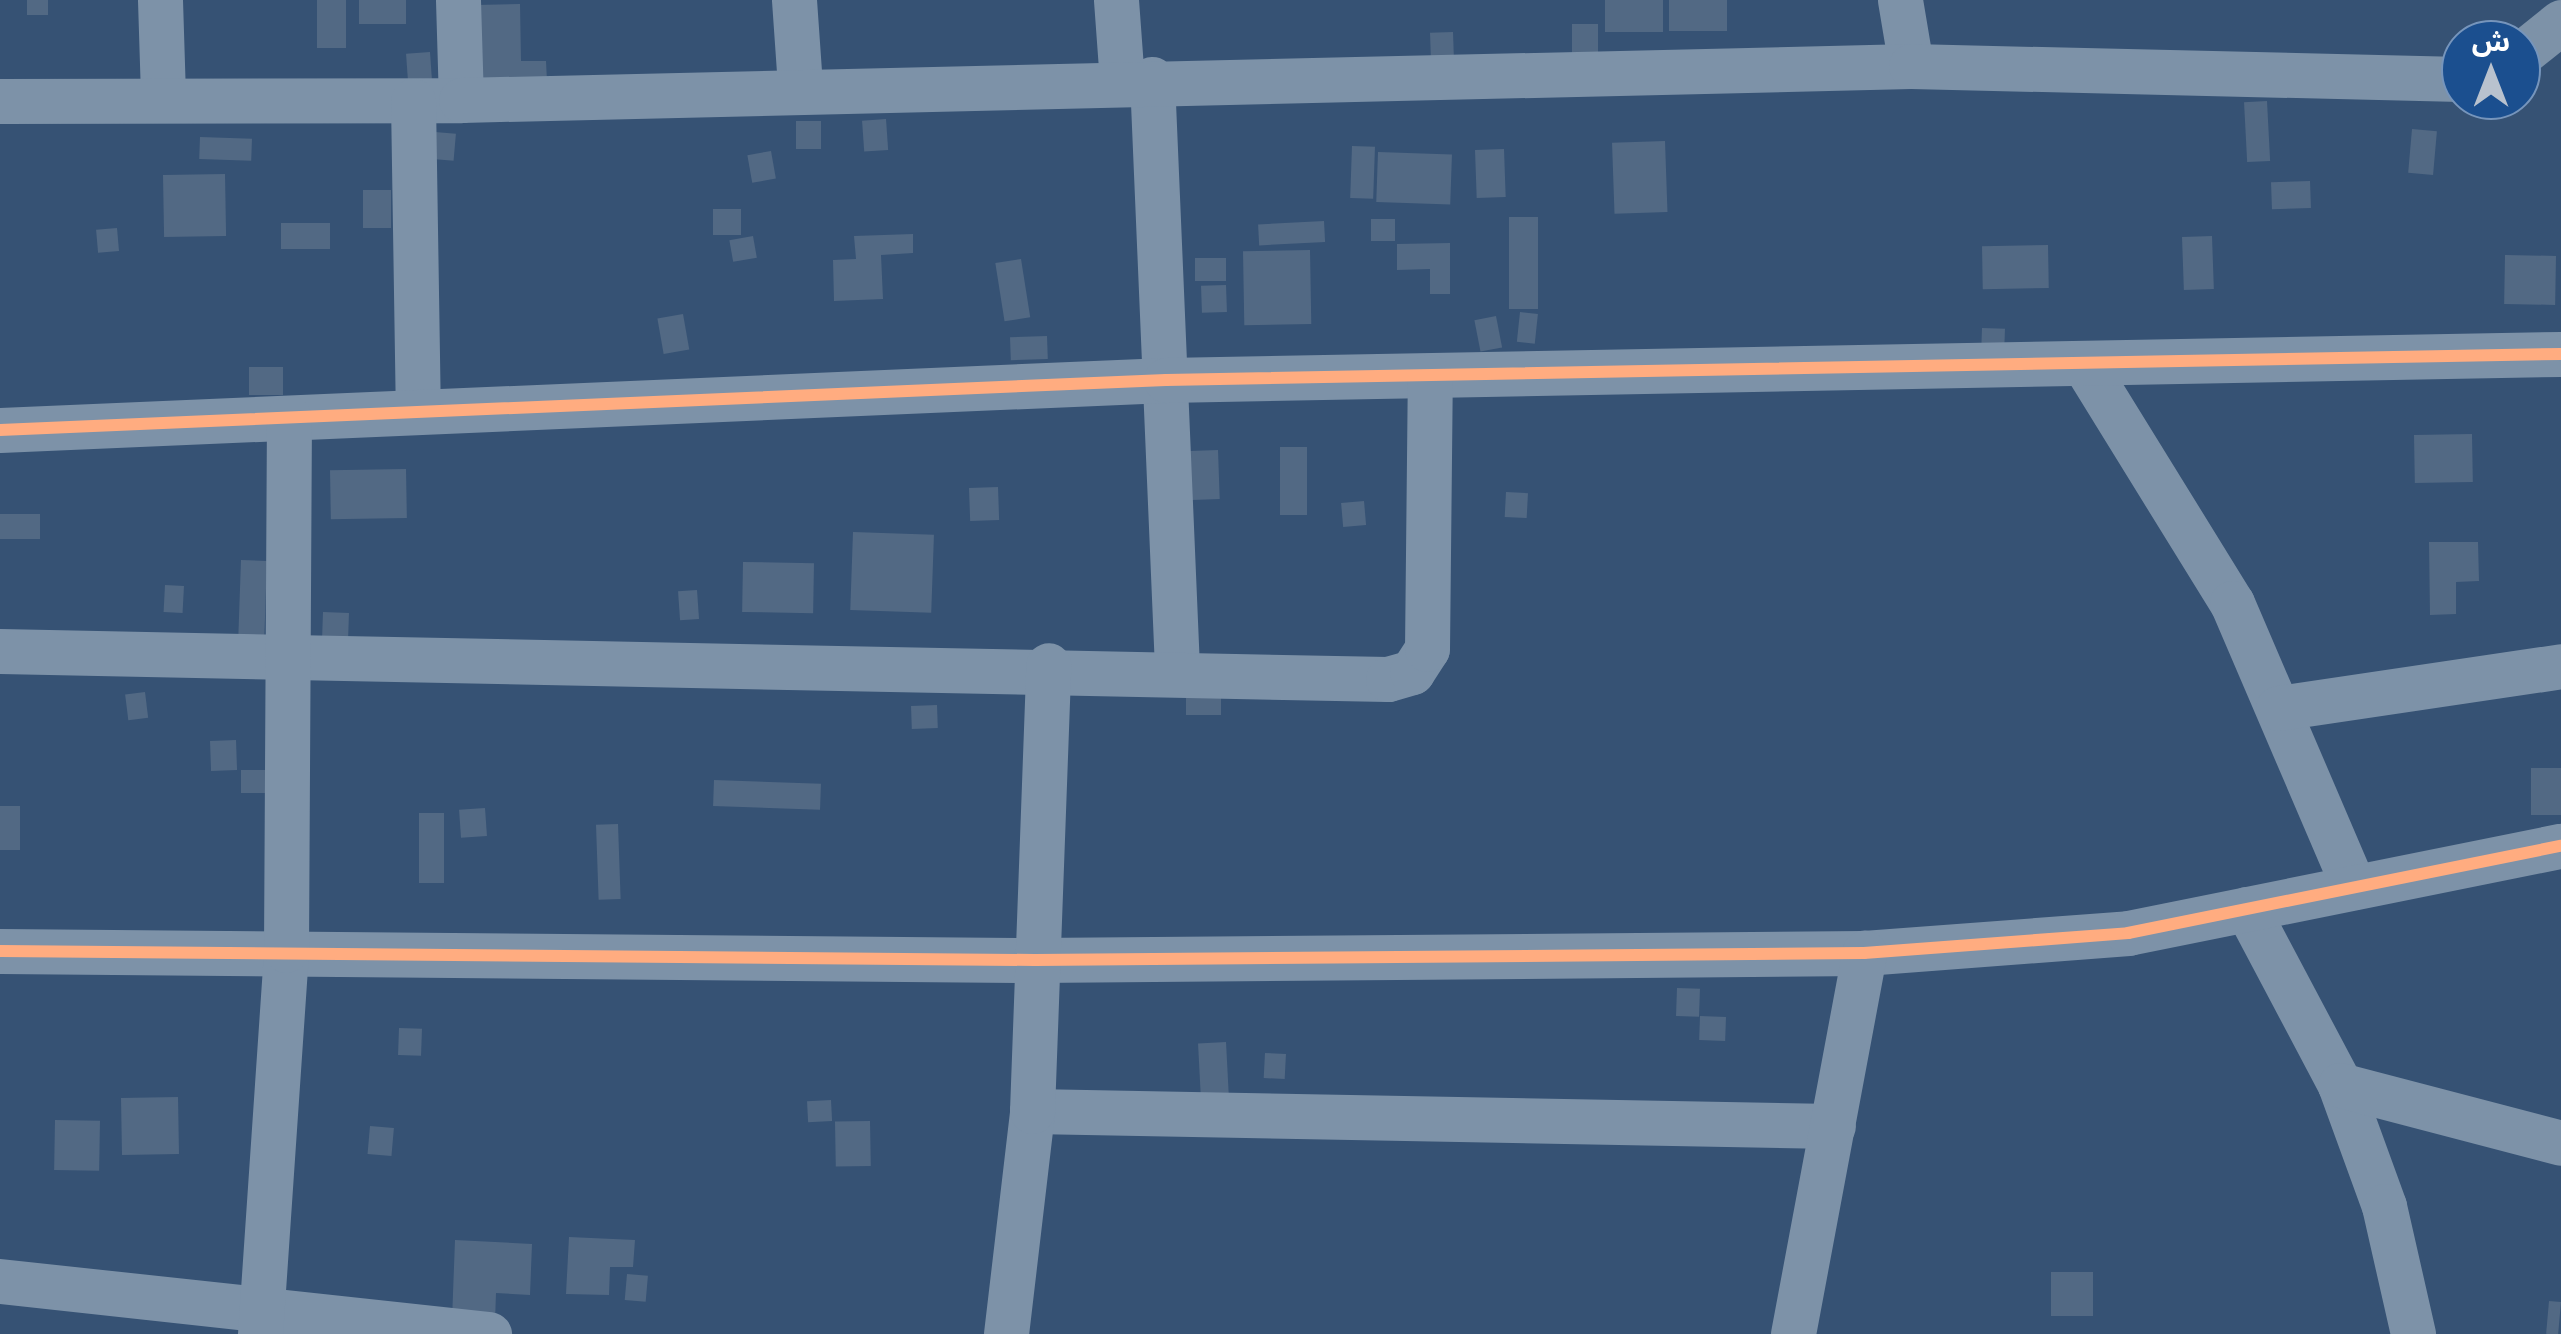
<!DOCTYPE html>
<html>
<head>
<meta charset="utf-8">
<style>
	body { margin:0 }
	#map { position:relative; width:2561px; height:1334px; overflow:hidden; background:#365274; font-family:"Roboto Condensed","Noto Sans Arabic",sans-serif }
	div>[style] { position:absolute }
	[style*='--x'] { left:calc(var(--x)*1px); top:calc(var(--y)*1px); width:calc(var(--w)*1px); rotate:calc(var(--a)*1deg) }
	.building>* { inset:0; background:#526984; transform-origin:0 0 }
	.street>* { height:45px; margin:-22.5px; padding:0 22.5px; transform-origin:22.5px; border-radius:22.5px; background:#7d92a8 }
	.cycleway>* { height:12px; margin:-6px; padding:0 6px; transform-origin:6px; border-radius:6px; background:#ffac80 }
	span { translate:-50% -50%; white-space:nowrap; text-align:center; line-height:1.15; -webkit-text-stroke:8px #1b4f8f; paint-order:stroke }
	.north { position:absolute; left:2441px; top:20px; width:100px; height:100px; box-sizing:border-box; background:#1b4f8f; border:2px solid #7695bc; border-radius:50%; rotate:0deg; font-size:28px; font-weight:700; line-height:40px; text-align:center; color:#fff }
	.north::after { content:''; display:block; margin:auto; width:35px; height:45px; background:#b9c2ce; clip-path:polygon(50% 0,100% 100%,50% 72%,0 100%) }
</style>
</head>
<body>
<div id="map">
	<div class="building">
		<i style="left:27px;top:0;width:21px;height:15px"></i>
		<i style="left:317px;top:0;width:29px;height:48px"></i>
		<i style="left:359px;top:0;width:47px;height:24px"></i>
		<i style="left:1605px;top:0;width:58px;height:32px"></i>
		<i style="left:1669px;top:0;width:58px;height:31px"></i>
		<i style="clip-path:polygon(520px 4px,521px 61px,546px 61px,547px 81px,478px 82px,476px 5px)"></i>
		<i style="left:1572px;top:24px;width:26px;height:36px"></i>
		<i style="left:1453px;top:32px;width:24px;height:23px;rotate:88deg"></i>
		<i style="left:430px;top:52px;width:27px;height:24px;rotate:86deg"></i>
		<i style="left:2267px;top:101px;width:60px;height:23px;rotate:87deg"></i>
		<i style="left:886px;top:119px;width:31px;height:24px;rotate:86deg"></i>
		<i style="left:796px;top:121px;width:25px;height:28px"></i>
		<i style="left:2412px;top:129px;width:25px;height:44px;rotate:5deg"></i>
		<i style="left:435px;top:132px;width:21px;height:27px;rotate:5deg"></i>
		<i style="left:200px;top:137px;width:52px;height:22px;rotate:2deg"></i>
		<i style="left:1665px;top:141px;width:71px;height:53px;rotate:88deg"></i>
		<i style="left:1352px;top:146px;width:23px;height:52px;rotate:2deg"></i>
		<i style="left:1504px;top:149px;width:48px;height:29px;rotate:88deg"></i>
		<i style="left:771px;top:151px;width:28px;height:24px;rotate:80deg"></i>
		<i style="left:1378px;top:152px;width:74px;height:50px;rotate:2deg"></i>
		<i style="left:225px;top:174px;width:62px;height:62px;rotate:89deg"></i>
		<i style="left:2310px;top:181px;width:27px;height:39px;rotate:88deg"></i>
		<i style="left:363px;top:190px;width:28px;height:38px"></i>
		<i style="left:741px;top:209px;width:26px;height:28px;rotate:90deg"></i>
		<i style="left:1509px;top:217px;width:29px;height:92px"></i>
		<i style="left:1395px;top:219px;width:22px;height:24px;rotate:90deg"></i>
		<i style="left:1324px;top:221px;width:21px;height:66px;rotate:87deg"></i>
		<i style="left:330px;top:223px;width:26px;height:49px;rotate:90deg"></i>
		<i style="left:117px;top:228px;width:23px;height:21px;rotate:85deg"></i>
		<i style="clip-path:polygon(913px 234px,913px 253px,881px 255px,883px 299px,834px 301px,833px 260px,856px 259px,854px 236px)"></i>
		<i style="left:753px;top:236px;width:22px;height:24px;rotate:80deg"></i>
		<i style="left:2212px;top:236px;width:53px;height:30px;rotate:88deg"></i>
		<i style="clip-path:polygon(1450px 243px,1450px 294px,1430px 294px,1430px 269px,1397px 270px,1397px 244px)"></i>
		<i style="left:2048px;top:245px;width:43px;height:66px;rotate:89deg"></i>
		<i style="left:1310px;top:250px;width:74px;height:67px;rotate:89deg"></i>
		<i style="left:2505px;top:255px;width:51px;height:49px;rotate:1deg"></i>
		<i style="left:1226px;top:258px;width:23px;height:31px;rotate:90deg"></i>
		<i style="left:1021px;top:259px;width:59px;height:26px;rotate:81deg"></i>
		<i style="left:1226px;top:285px;width:27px;height:25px;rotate:88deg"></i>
		<i style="left:1520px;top:312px;width:18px;height:30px;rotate:6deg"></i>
		<i style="left:683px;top:314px;width:36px;height:26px;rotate:80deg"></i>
		<i style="left:1496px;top:316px;width:32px;height:22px;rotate:79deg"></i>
		<i style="left:1982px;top:328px;width:23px;height:19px;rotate:2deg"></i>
		<i style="left:1047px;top:336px;width:23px;height:37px;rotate:88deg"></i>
		<i style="left:249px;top:367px;width:34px;height:28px"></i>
		<i style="left:2472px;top:434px;width:48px;height:58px;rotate:89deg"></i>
		<i style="left:1307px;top:447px;width:68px;height:27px;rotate:90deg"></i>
		<i style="left:1218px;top:450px;width:49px;height:69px;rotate:88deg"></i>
		<i style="left:406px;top:469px;width:49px;height:76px;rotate:89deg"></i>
		<i style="left:998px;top:487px;width:33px;height:29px;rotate:88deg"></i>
		<i style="left:1506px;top:492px;width:22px;height:25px;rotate:3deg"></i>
		<i style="left:1364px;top:501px;width:24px;height:23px;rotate:85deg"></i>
		<i style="left:40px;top:514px;width:25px;height:40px;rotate:90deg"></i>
		<i style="left:853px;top:532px;width:81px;height:78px;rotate:2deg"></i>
		<i style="clip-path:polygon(2429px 542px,2478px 542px,2479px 581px,2456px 582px,2456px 614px,2430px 615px)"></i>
		<i style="left:241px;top:560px;width:26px;height:75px;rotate:2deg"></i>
		<i style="left:743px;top:562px;width:71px;height:50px;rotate:1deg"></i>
		<i style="left:165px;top:585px;width:19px;height:27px;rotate:3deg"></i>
		<i style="left:697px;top:590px;width:29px;height:19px;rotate:86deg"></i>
		<i style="left:323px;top:612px;width:26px;height:26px;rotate:2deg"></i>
		<i style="left:1186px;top:690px;width:35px;height:25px"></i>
		<i style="left:145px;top:692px;width:26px;height:20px;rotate:83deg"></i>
		<i style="left:937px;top:705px;width:23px;height:26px;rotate:88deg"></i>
		<i style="left:236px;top:740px;width:30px;height:26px;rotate:88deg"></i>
		<i style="left:2561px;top:768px;width:47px;height:30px;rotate:90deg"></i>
		<i style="left:241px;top:770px;width:28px;height:23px"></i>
		<i style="left:714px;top:780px;width:107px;height:26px;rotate:2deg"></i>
		<i style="left:0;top:806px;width:20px;height:44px"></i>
		<i style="left:485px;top:808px;width:28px;height:26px;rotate:86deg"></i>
		<i style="left:419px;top:813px;width:25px;height:70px"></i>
		<i style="left:618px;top:824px;width:75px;height:22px;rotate:88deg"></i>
		<i style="left:1677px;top:988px;width:23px;height:28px;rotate:2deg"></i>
		<i style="left:1700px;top:1016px;width:26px;height:24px;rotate:2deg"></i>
		<i style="left:399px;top:1028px;width:23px;height:27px;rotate:2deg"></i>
		<i style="left:1226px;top:1042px;width:58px;height:28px;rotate:87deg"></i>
		<i style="left:1265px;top:1053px;width:21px;height:25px;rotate:3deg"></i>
		<i style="left:178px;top:1097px;width:57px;height:57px;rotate:89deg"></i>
		<i style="left:831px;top:1100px;width:21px;height:24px;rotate:87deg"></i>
		<i style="left:55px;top:1120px;width:45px;height:50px;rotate:1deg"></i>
		<i style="left:870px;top:1121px;width:45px;height:35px;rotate:89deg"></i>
		<i style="left:370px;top:1126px;width:24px;height:28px;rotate:5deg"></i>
		<i style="clip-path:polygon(569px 1237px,635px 1240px,633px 1267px,610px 1267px,609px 1295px,566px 1294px)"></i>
		<i style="clip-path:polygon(455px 1240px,532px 1244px,530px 1295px,496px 1293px,495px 1322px,452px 1320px)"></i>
		<i style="left:2051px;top:1272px;width:42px;height:44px"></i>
		<i style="left:627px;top:1274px;width:21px;height:26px;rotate:5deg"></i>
		<i style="left:2549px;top:1301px;width:12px;height:33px;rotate:5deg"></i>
	</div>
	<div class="street">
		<i style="--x:160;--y:0;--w:95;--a:88.2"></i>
		<i style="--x:458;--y:0;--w:100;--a:88.3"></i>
		<i style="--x:794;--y:0;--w:86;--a:86"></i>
		<i style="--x:1116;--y:0;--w:81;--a:85.8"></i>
		<i style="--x:1900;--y:0;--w:67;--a:80.5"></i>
		<i style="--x:2521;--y:54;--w:51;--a:-38.7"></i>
		<i style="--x:1152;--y:79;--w:589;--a:87.57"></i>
		<i style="--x:0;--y:101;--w:461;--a:-0.1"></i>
		<i style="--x:461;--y:100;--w:1450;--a:-1.34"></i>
		<i style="--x:1911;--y:66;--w:550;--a:1.35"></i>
		<i style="--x:413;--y:101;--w:311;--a:89.1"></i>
		<i style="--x:2086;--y:367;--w:278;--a:58.3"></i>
		<i style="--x:2232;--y:603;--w:309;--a:66.8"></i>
		<i style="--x:0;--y:430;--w:1167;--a:-2.46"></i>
		<i style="--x:1166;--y:380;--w:1395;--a:-1.07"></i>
		<i style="--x:0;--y:651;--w:1388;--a:1.16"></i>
		<i style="--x:1388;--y:679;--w:25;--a:-16"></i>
		<i style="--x:1412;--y:672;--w:27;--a:-57"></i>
		<i style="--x:1427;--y:649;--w:272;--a:-89.4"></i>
		<i style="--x:2278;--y:708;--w:286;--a:-8.4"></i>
		<i style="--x:2247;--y:909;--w:199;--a:62.1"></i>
		<i style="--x:2340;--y:1085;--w:129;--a:70"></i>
		<i style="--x:2384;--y:1206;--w:131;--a:77.2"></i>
		<i style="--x:0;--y:951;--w:1035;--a:0.5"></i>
		<i style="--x:1035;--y:960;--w:829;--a:-0.48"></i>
		<i style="--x:1864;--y:953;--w:265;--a:-4.3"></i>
		<i style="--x:2128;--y:933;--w:442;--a:-11.4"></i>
		<i style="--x:2340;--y:1085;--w:228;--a:14.7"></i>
		<i style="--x:1032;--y:1111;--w:801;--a:1.07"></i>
		<i style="--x:0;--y:1281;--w:492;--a:6.2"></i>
		<i style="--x:260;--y:1334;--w:385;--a:-86.1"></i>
		<i style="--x:286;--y:950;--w:532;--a:-89.68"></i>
		<i style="--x:1006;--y:1334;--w:225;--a:-83.3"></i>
		<i style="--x:1032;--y:1111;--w:446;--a:-87.9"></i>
		<i style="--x:1793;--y:1334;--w:388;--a:-79.4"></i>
	</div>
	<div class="cycleway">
		<i style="--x:0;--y:430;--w:1167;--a:-2.46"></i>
		<i style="--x:1166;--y:380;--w:1395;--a:-1.07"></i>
		<i style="--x:0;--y:951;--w:1035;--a:0.5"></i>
		<i style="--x:1035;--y:960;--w:829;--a:-0.48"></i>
		<i style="--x:1864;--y:953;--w:265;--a:-4.3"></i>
		<i style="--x:2128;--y:933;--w:442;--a:-11.4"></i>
	</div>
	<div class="north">ش</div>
</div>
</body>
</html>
